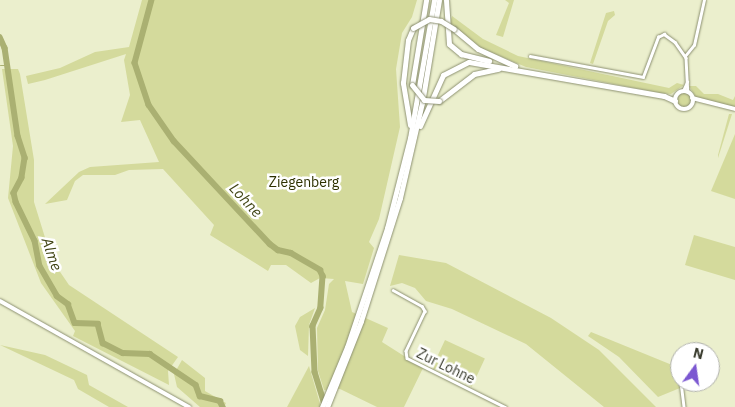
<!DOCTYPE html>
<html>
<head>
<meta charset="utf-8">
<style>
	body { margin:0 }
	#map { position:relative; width:735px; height:407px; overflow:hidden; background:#ebefcd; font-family:"IBM Plex Sans",sans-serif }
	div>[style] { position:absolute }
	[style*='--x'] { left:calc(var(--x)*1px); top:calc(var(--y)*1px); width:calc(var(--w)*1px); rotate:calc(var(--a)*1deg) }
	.green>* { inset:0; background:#d4da9c; transform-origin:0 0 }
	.round { border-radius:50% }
	.stream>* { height:1px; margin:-0.5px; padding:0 0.5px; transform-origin:0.5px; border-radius:0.5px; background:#aab072 }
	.river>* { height:5.5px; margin:-2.75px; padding:0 2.75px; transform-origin:2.75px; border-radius:2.75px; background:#aab072 }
	.roads { filter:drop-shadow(0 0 1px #8d9171) drop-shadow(0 0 1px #8d9171) }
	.street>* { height:2.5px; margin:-1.25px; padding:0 1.25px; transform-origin:1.25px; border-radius:1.25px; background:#fff }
	.secondary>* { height:4px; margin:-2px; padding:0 2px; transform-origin:2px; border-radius:2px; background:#fff }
	.secondary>.ring { margin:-2px; padding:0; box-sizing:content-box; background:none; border:4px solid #fff; border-radius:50% }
	.highway>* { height:5px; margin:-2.5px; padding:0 2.5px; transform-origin:2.5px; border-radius:2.5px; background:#fff }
	.bridges { filter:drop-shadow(0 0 1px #8d9171) drop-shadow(0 0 1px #8d9171) }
	.highway-bridge>* { height:5px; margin:-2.5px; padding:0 2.5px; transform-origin:2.5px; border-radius:2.5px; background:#fff }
	span { translate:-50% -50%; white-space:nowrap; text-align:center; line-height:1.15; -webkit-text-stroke:5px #fff; paint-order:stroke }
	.park-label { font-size:14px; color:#2e3100 }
	.street-label { font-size:14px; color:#393b2d }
	.water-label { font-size:15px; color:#414515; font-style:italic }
	.north { position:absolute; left:670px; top:342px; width:50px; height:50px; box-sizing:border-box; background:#fff; border:1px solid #b0b1ab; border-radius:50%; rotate:14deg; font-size:14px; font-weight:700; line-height:20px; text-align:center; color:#393b2d }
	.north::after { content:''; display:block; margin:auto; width:18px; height:22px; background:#7b57d1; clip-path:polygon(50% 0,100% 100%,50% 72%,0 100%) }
</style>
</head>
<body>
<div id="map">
	<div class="green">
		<i style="clip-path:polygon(142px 0,417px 0,412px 17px,402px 33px,396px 69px,400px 127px,379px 219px,369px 242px,374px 248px,363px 284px,345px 281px,352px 312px,388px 328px,382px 342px,423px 368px,404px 407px,377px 407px,340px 389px,324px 390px,318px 371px,317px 328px,325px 310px,329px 284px,334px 279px,320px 278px,311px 283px,286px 265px,271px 265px,268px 271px,210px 235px,214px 225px,163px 169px,129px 170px,115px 175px,83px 175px,75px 181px,67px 200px,45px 204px,79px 172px,90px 167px,159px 162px,140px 120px,121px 122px,130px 95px,124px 60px,126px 54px,45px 80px,28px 84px,26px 76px,60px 68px,95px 52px,129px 47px)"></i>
		<i style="clip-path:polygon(505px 0,514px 0,503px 37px,496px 35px,509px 3px)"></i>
		<i style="clip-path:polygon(614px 11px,615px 15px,608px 21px,593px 64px,590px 63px,606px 13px)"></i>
		<i style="clip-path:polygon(452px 16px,483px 39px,518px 56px,669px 88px,677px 83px,684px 85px,671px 94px,660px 93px,526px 67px,481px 48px,450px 23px)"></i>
		<i style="clip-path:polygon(2px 69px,18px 69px,20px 74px,34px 160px,34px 202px,52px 260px,69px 285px,178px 357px,168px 371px,169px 385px,73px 336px,75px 331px,41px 283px,8px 198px,13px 146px)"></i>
		<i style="clip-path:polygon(689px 86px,696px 86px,704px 94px,718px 94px,733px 100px,735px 96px,735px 107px,697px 99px)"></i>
		<i class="round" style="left:677px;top:93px;width:14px;height:14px"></i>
		<i style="clip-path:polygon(729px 114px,732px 114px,718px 158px,718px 155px)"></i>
		<i style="clip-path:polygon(735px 134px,735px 199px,711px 191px)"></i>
		<i style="clip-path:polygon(694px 235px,735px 247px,735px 280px,685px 265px)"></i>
		<i style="clip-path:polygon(399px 255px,446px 263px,551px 318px,599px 350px,656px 407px,604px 407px,526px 344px,452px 309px,426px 301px,415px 288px,402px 283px,390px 286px)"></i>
		<i style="clip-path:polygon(315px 308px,309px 325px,308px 356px,300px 350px,295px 326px,300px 317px)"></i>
		<i style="clip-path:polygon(591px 332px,677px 367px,680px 388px,658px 397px,619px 357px,588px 336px)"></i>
		<i style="left:445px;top:340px;width:44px;height:31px;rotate:25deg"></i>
		<i style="clip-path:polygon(0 345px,45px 355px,87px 375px,89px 385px,128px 407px,109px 407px,78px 389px,74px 380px)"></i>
		<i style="clip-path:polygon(182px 360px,205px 378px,205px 391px,226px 403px,224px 407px,200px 407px,177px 387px,174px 374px)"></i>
		<i style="clip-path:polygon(309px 366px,321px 407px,287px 407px)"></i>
	</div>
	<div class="stream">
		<i style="--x:0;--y:65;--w:8;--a:0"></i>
	</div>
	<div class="river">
		<i style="--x:152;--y:0;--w:65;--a:105.1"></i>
		<i style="--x:135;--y:63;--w:44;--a:71.6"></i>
		<i style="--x:149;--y:105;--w:44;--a:55.2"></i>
		<i style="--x:174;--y:141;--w:141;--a:47"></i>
		<i style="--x:270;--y:244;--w:10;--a:37"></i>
		<i style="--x:278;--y:250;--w:13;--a:13"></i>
		<i style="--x:291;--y:253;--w:34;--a:30"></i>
		<i style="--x:320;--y:270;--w:7;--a:63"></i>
		<i style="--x:323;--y:276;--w:32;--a:94"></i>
		<i style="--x:321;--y:308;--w:20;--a:114"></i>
		<i style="--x:313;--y:326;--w:46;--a:87.5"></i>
		<i style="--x:315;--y:372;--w:34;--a:73"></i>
		<i style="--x:0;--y:37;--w:12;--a:66"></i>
		<i style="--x:5;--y:48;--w:89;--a:81.6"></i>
		<i style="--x:18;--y:136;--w:23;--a:72"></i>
		<i style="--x:25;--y:158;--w:20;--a:99"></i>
		<i style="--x:22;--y:178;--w:17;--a:118"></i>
		<i style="--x:14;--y:193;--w:9;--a:77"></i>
		<i style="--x:16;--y:202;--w:43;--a:64"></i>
		<i style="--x:35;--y:241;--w:25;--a:79"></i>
		<i style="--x:40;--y:266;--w:34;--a:60"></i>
		<i style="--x:57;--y:296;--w:14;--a:36"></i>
		<i style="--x:68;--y:304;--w:20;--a:70"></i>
		<i style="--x:75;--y:323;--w:23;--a:2"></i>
		<i style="--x:98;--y:324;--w:20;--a:75"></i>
		<i style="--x:103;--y:343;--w:22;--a:27"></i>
		<i style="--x:123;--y:353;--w:27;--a:2"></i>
		<i style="--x:150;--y:354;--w:55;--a:34"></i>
		<i style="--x:196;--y:385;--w:12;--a:70"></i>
		<i style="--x:200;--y:396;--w:21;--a:14"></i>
		<i style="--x:220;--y:401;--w:7;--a:63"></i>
	</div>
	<div class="roads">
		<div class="street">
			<i style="--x:530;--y:56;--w:115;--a:10.5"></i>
			<i style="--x:643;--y:77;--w:43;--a:-69.4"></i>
			<i style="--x:658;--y:37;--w:7;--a:-27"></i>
			<i style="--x:664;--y:34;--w:14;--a:36"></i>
			<i style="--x:675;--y:42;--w:19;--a:55"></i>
			<i style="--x:686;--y:58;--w:34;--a:87"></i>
			<i style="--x:685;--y:56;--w:14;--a:-51"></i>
			<i style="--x:694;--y:45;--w:46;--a:-77.5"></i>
			<i style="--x:683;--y:91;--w:10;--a:-66"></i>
			<i style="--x:393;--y:290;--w:33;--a:29"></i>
			<i style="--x:422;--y:306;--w:6;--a:59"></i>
			<i style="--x:425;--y:311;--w:44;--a:115.4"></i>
			<i style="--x:406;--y:351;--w:7;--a:82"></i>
			<i style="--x:407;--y:358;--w:110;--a:26.6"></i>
			<i style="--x:681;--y:382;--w:25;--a:83"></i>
		</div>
		<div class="secondary">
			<i class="ring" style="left:675px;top:91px;width:14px;height:14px"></i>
			<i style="--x:692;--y:98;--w:44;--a:14.3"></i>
			<i style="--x:0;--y:301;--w:217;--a:29.3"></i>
		</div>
		<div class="highway">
			<i style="--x:446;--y:0;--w:44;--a:86.1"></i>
			<i style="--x:449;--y:44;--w:16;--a:40"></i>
			<i style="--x:461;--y:54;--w:29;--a:14"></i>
			<i style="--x:454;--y:29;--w:31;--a:40"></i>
			<i style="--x:478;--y:49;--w:41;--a:24.7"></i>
			<i style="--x:412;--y:85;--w:86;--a:-80.6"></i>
			<i style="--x:439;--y:101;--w:44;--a:-37.6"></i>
			<i style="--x:474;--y:74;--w:25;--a:-12"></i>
			<i style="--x:410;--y:125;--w:43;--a:-99.5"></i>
			<i style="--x:403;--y:83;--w:43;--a:-83.4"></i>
			<i style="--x:408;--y:40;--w:13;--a:-67"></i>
			<i style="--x:420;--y:126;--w:56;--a:-65.7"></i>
			<i style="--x:443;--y:75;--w:29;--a:-27"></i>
			<i style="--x:469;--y:62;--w:198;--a:9.9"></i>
			<i style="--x:664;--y:96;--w:12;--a:24"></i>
			<i style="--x:322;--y:407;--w:65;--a:-67.4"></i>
			<i style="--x:347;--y:347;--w:126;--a:-71.4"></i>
			<i style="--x:387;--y:228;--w:93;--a:-75.7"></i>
			<i style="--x:410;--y:138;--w:140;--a:-80.1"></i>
			<i style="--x:327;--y:407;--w:92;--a:-68.4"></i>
			<i style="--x:361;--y:321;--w:129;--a:-72.4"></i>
			<i style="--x:400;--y:198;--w:98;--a:-77"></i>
			<i style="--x:422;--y:103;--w:104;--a:-80.6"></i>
		</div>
	</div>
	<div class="bridges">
		<div class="highway-bridge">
			<i style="--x:413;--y:28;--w:18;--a:-29"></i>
			<i style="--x:429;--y:19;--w:12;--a:9"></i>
			<i style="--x:441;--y:21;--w:15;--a:32"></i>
			<i style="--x:412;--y:85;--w:19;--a:51"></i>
			<i style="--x:424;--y:100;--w:15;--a:4"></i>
		</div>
	</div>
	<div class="park-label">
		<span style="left:304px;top:182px">Ziegenberg</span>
	</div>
	<div class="street-label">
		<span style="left:446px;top:366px;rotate:26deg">Zur Lohne</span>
	</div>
	<div class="water-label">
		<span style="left:246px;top:200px;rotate:47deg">Lohne</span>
		<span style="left:52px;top:254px;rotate:71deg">Alme</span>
	</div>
	<div class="north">N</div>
</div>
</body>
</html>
